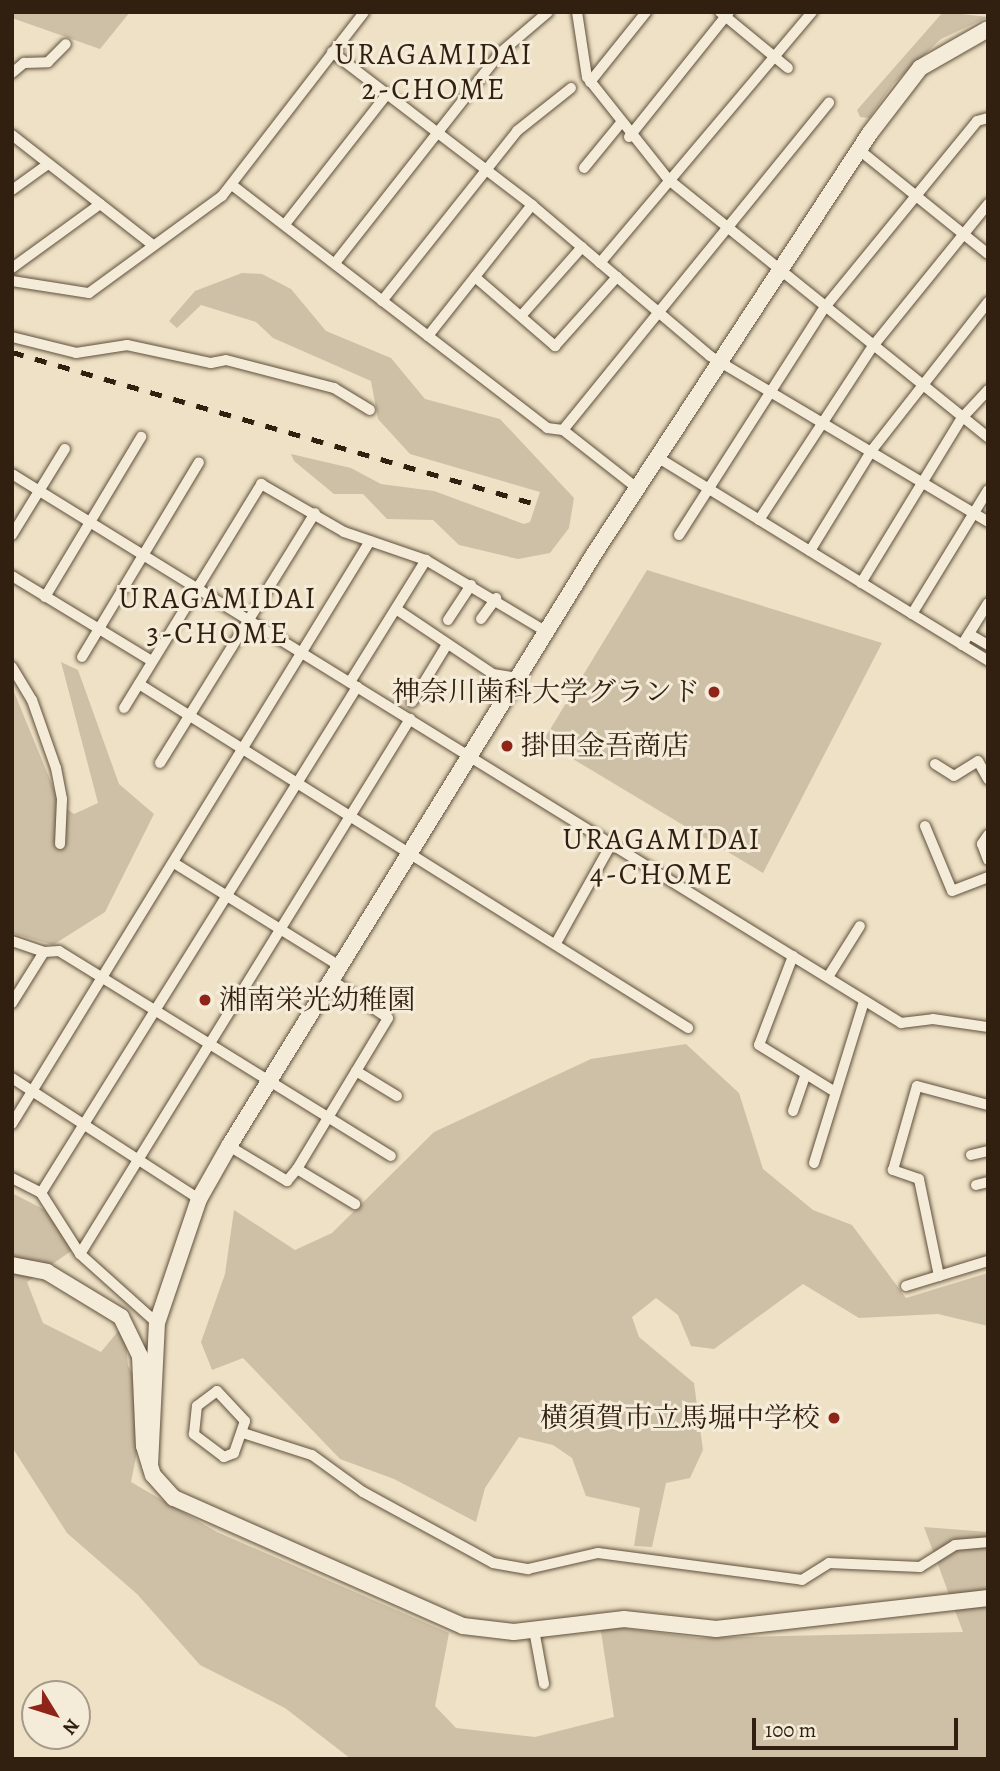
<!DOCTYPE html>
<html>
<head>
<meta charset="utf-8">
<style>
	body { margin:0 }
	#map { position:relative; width:1000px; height:1771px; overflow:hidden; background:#eee1c5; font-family:Alegreya,"Noto Serif JP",serif }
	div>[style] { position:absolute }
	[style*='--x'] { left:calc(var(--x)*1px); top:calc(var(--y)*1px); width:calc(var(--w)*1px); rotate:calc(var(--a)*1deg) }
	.green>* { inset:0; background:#cec0a6 }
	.roads { filter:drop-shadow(0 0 2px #60503c) drop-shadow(0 0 2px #60503c) }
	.street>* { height:10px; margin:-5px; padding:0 5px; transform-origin:5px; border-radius:5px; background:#f4ecd9 }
	.secondary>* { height:16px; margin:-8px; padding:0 8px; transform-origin:8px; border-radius:8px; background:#f4ecd9 }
	.rail>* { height:4.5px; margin-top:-2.25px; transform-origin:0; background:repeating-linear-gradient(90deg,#311f0f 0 12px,transparent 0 24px) }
	.dots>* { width:19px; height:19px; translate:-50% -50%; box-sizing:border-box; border:4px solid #f4ecd9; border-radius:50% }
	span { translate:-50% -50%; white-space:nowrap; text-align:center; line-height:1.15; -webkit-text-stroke:6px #f4ecd9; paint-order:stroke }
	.poi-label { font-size:28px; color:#311f0f }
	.right { translate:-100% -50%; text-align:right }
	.left { translate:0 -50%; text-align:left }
	.neighbourhood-label { font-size:30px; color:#311f0f; letter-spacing:2px }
	.frame { position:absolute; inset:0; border:14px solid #311f0f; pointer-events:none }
	.north { position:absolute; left:21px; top:1680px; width:70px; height:70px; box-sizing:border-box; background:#f4ecd9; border:2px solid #a69a88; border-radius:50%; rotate:128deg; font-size:19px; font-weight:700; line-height:28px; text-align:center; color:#311f0f }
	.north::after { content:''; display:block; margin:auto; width:24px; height:32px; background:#8f2418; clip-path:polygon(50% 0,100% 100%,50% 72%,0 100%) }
	.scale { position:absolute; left:752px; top:1718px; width:206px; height:32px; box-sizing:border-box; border:4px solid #311f0f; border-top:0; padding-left:9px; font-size:21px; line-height:24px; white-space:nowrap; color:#311f0f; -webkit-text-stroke:5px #f4ecd9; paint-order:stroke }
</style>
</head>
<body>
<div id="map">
	<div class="green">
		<i style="clip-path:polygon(12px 12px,130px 12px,100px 49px,12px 18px)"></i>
		<i style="clip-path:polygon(943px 12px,988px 17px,941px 39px,893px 84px,869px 118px,860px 117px,857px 110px)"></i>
		<i style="clip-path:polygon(242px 273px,262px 274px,291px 289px,326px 331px,391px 358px,425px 399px,500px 419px,574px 498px,569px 528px,550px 553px,518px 559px,459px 545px,433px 520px,387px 519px,363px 494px,334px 494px,294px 461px,291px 454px,351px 468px,381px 484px,434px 491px,524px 524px,530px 522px,540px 492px,410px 454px,378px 419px,371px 381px,273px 338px,256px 322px,201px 305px,177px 328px,169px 321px,195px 291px)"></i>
		<i style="clip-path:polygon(647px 570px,882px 643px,763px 873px,543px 741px)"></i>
		<i style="clip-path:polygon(61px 662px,78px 670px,119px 784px,154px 814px,105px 912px,53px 945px,12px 933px,12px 687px,60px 804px,74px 814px,98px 803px)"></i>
		<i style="clip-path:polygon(686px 1044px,739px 1093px,763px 1169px,813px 1210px,852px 1225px,906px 1298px,988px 1273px,988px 1326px,938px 1314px,859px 1318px,803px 1284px,714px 1349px,691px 1346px,678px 1315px,656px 1298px,632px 1317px,639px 1337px,694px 1383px,703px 1450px,690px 1478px,666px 1483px,652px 1547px,634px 1546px,640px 1508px,586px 1496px,572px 1458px,553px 1445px,519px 1437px,485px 1488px,476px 1522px,394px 1479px,340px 1459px,243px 1358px,212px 1370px,201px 1342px,225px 1274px,234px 1210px,295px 1250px,332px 1233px,434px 1132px,591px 1059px)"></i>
		<i style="clip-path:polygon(12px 1193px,45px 1210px,74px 1249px,27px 1282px,43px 1323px,101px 1352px,124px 1324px,128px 1366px,148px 1397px,131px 1482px,217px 1532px,449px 1633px,435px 1706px,456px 1728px,535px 1737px,614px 1717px,600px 1625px,697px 1638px,963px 1632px,924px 1527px,988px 1532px,988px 1759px,351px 1759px,285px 1708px,200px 1665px,137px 1594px,67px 1533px,12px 1447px)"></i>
	</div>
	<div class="roads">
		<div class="street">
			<i style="--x:577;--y:12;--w:66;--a:81.3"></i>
			<i style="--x:587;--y:77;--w:132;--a:51.5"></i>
			<i style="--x:669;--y:180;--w:410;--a:38.9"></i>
			<i style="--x:720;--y:12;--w:88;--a:39.5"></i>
			<i style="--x:332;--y:52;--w:252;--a:37.4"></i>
			<i style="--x:532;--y:205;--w:233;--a:40.3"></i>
			<i style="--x:710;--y:356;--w:324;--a:30.8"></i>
			<i style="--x:12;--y:73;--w:16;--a:-40"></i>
			<i style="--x:24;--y:63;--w:24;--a:-2"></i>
			<i style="--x:48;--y:62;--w:25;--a:-45"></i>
			<i style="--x:590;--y:82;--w:90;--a:-51.3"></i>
			<i style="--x:12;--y:135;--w:179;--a:38"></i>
			<i style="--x:629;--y:137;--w:160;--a:-51.3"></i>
			<i style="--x:858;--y:149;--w:167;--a:38.9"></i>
			<i style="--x:584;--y:168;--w:57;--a:-50.7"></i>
			<i style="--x:232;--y:185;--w:398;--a:37.6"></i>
			<i style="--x:547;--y:428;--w:16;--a:7"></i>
			<i style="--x:563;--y:430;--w:94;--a:38.1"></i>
			<i style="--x:12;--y:190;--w:44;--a:-35.8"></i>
			<i style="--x:286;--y:223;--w:164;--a:-51.9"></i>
			<i style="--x:335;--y:263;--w:267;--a:-51.8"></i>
			<i style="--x:500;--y:53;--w:63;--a:-40.5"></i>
			<i style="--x:600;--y:263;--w:329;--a:-49.8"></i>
			<i style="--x:12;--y:268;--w:109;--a:-36"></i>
			<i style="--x:475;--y:277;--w:106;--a:40.8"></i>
			<i style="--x:555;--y:346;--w:93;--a:-48.1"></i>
			<i style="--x:12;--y:281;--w:78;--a:8.9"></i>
			<i style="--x:89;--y:293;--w:165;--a:-36.1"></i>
			<i style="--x:222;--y:196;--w:232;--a:-52.3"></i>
			<i style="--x:382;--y:301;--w:217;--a:-51.5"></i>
			<i style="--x:517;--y:131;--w:69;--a:-38.5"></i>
			<i style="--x:521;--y:316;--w:92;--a:-48.5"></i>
			<i style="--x:428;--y:336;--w:167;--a:-51.6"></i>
			<i style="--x:12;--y:337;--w:66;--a:14"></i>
			<i style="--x:76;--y:353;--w:52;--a:-8.9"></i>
			<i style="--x:127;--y:345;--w:86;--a:12.1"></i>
			<i style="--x:211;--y:363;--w:15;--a:-11"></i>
			<i style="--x:226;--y:360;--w:112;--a:14.5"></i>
			<i style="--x:334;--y:388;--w:42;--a:31.4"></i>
			<i style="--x:563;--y:430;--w:422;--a:-50.9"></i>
			<i style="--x:657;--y:457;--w:389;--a:31.6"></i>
			<i style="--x:12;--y:474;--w:1045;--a:31.7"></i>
			<i style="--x:901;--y:1023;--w:32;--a:-7"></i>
			<i style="--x:933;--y:1019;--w:56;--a:8.3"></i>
			<i style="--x:759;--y:520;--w:208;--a:-56.8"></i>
			<i style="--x:873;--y:346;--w:183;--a:-51"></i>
			<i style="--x:12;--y:535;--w:101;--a:-58.4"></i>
			<i style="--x:679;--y:535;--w:271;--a:-57.4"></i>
			<i style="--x:825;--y:307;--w:240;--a:-50.7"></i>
			<i style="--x:977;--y:121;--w:11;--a:-15"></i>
			<i style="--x:810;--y:551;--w:119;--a:-58.5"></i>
			<i style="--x:872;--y:450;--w:188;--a:-51.9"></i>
			<i style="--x:12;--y:576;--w:164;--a:31.3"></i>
			<i style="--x:861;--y:583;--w:192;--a:-58.6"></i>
			<i style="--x:961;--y:419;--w:40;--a:-47"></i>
			<i style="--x:45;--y:597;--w:187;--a:-59"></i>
			<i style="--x:396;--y:609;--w:117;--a:33.8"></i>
			<i style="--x:493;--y:674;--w:24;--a:9"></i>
			<i style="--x:912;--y:614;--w:145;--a:-58.5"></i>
			<i style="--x:481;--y:619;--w:26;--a:-54"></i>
			<i style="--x:448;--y:620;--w:42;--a:-56.7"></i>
			<i style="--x:969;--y:634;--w:22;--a:30"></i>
			<i style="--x:962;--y:645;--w:49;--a:-58.2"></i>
			<i style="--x:82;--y:657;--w:227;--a:-59"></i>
			<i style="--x:12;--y:667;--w:39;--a:59"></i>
			<i style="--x:32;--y:700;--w:72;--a:70.6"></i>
			<i style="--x:56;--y:768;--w:32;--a:79"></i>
			<i style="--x:62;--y:799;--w:45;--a:92.5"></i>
			<i style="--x:350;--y:682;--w:144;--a:-58.1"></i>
			<i style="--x:139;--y:684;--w:648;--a:32.07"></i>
			<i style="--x:412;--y:702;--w:66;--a:-58.7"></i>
			<i style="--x:124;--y:708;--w:263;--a:-58.5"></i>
			<i style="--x:261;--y:484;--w:96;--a:30"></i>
			<i style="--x:344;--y:532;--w:87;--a:18.9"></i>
			<i style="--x:426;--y:560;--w:141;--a:30.8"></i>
			<i style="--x:160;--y:763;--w:294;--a:-58.2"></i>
			<i style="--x:935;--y:764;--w:22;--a:32"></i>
			<i style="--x:954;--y:776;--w:28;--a:-32"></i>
			<i style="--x:978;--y:761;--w:21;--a:61"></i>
			<i style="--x:925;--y:826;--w:70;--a:67.4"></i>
			<i style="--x:952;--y:891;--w:39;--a:-21"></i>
			<i style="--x:988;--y:835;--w:11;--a:124"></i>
			<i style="--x:982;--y:844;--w:17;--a:69"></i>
			<i style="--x:174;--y:863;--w:197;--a:31.9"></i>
			<i style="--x:12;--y:941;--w:34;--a:19"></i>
			<i style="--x:556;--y:943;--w:115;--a:-60.8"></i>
			<i style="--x:793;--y:956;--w:95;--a:110.9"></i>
			<i style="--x:759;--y:1045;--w:89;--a:31.7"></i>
			<i style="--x:828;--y:977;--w:60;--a:-57.9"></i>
			<i style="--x:12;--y:1003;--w:60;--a:-57.9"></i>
			<i style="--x:44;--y:952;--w:15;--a:-4"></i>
			<i style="--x:59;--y:951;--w:390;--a:31.7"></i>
			<i style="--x:356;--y:1071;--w:48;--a:31.4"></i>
			<i style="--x:12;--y:1078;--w:223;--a:32.9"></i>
			<i style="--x:793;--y:1111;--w:37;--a:-71"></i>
			<i style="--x:12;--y:1124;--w:684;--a:-58.45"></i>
			<i style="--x:229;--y:1146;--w:68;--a:31.1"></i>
			<i style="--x:287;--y:1181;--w:16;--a:-50"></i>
			<i style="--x:297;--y:1169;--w:176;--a:-58.9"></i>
			<i style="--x:388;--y:1018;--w:66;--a:-146.1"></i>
			<i style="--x:971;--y:1155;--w:17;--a:-13"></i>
			<i style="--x:814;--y:1163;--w:170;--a:-72.8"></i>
			<i style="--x:297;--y:1169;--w:68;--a:31.1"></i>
			<i style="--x:12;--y:1178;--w:33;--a:27"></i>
			<i style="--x:41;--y:1193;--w:72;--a:57.4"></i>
			<i style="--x:80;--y:1254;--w:103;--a:41.9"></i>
			<i style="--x:976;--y:1185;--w:12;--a:-14"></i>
			<i style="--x:41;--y:1193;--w:597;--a:-58.01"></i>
			<i style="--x:80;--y:1254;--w:629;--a:-58.33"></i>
			<i style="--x:939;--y:1276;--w:99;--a:-101.7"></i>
			<i style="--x:919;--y:1179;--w:28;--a:-161"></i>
			<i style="--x:893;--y:1170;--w:87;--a:-74.1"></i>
			<i style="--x:917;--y:1086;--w:73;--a:15"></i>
			<i style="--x:906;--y:1286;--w:86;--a:-17"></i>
			<i style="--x:217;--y:1391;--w:41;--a:47"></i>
			<i style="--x:245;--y:1421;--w:34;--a:109"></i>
			<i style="--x:234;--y:1453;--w:11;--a:158"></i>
			<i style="--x:224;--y:1457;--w:38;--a:-143"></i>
			<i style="--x:194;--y:1434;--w:28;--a:-84"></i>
			<i style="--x:197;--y:1406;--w:25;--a:-37"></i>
			<i style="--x:243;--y:1433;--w:72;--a:17.7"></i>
			<i style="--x:312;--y:1455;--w:63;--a:36"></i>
			<i style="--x:363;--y:1492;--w:148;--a:28.6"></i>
			<i style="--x:493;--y:1563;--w:36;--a:10"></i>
			<i style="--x:528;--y:1569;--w:72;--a:-12.9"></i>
			<i style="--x:598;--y:1553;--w:206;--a:7.5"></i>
			<i style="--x:802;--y:1580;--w:32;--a:-32"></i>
			<i style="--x:829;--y:1563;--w:91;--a:2.5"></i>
			<i style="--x:920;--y:1567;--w:41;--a:-32.2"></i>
			<i style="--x:955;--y:1545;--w:33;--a:-5"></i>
			<i style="--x:534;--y:1630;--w:55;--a:79.5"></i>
		</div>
		<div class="secondary">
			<i style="--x:12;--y:1265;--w:36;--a:11"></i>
			<i style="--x:47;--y:1272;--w:87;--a:31.3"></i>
			<i style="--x:121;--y:1317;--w:43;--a:64"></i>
			<i style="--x:140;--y:1356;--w:90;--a:87.5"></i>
			<i style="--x:144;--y:1446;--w:30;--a:73"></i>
			<i style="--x:153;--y:1475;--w:31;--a:48"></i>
			<i style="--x:174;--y:1498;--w:316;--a:23.9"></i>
			<i style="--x:463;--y:1626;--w:51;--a:6.7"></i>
			<i style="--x:514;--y:1632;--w:111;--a:-6.7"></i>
			<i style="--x:624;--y:1619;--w:93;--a:6.2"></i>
			<i style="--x:716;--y:1629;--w:274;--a:-6.5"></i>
			<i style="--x:150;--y:1465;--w:142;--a:-87.2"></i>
			<i style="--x:157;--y:1323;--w:131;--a:-71.3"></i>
			<i style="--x:199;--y:1199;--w:61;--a:-60.5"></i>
			<i style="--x:229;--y:1146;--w:695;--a:-58.34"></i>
			<i style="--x:594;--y:554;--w:503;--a:-56.75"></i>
			<i style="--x:870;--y:133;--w:82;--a:-52.4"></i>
			<i style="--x:920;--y:68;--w:78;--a:-29.8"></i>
		</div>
	</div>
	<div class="rail">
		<i style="--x:12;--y:352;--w:541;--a:16.19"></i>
	</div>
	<div class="dots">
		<i style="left:714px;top:692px;background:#8f2418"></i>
		<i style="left:507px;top:746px;background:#8f2418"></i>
		<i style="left:205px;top:1000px;background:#8f2418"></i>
		<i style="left:834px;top:1418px;background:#8f2418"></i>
	</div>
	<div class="poi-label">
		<span class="right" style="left:700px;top:692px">神奈川歯科大学グランド</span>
		<span class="left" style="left:521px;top:746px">掛田金吾商店</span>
		<span class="left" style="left:219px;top:1000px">湘南栄光幼稚園</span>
		<span class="right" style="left:820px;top:1418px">横須賀市立馬堀中学校</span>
	</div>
	<div class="neighbourhood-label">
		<span style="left:434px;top:71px">URAGAMIDAI<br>2-CHOME</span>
		<span style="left:218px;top:615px">URAGAMIDAI<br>3-CHOME</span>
		<span style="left:662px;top:856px">URAGAMIDAI<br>4-CHOME</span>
	</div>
	<div class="frame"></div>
	<div class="north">N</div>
	<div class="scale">100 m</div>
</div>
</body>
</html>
